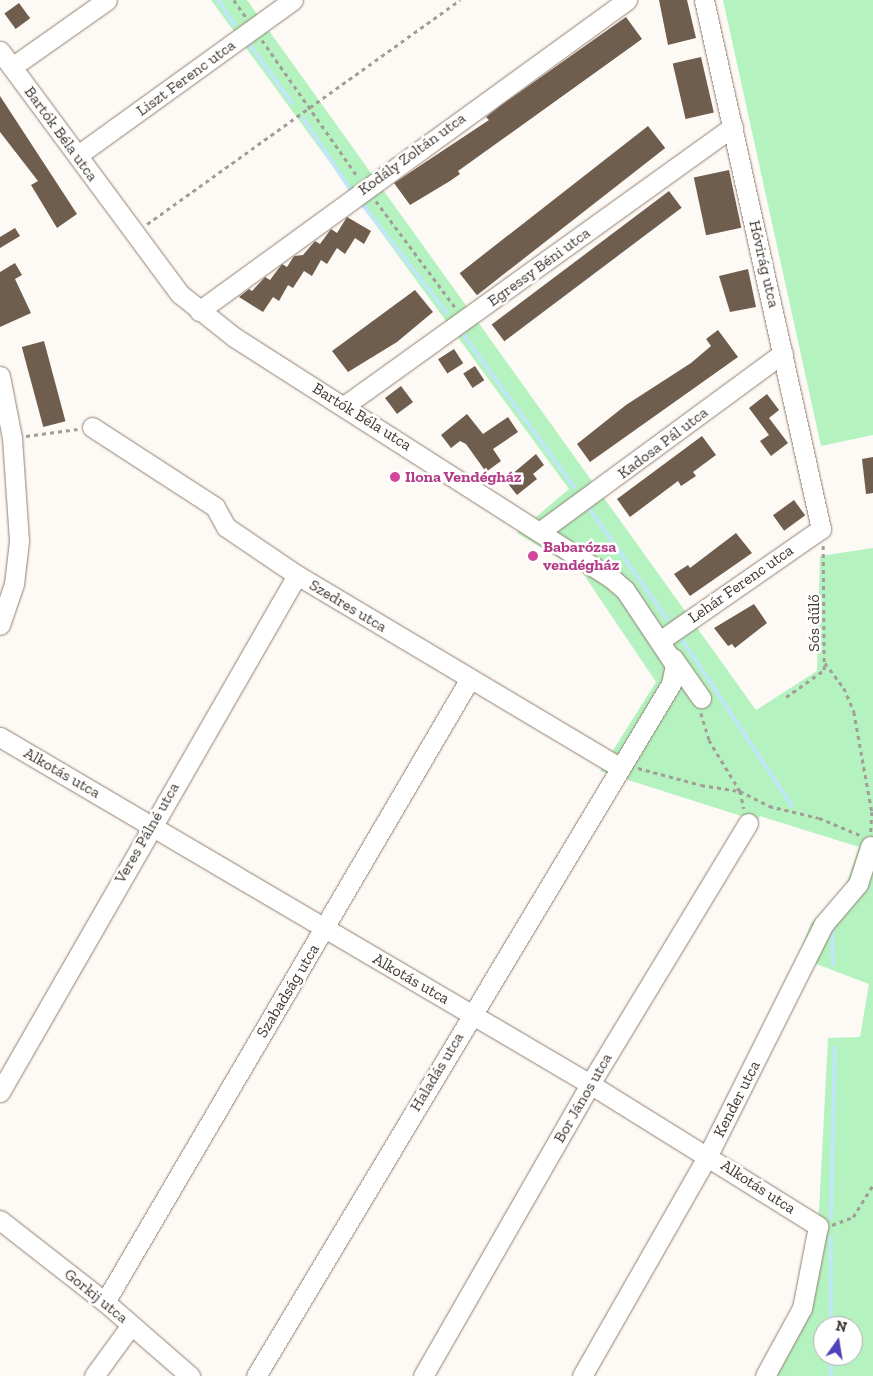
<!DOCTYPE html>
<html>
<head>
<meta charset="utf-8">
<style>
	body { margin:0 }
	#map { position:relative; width:873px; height:1376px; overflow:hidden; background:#fdf9f5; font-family:"Zilla Slab",serif }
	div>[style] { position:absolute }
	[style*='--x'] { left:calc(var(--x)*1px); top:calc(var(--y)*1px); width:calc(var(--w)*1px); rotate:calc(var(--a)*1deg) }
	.green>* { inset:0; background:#b4f2c0 }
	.stream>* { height:4px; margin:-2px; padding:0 2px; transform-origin:2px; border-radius:2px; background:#c0e7f8 }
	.building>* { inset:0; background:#6f5d4e; transform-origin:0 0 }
	.path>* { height:2.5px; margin-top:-1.25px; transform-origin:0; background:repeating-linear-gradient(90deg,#a39d97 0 4px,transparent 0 8px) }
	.roads { filter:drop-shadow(0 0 1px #927f6f) drop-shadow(0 0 1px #927f6f) }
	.minor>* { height:19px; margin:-9.5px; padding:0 9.5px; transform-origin:9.5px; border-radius:9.5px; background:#fff }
	.dots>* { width:14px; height:14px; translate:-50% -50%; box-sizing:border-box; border:2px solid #fff; border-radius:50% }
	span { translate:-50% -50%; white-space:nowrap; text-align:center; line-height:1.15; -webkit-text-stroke:5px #fff; paint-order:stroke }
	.street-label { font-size:16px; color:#3f3730 }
	.hotel-label { font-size:16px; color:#b23c85; font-weight:700 }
	.left { translate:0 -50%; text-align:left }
	.north { position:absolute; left:813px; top:1316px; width:50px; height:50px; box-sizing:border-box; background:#fff; border:1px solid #b2afac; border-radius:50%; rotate:13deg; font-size:14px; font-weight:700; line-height:20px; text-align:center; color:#3f3730 }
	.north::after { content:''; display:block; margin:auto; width:18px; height:22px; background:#4f42b9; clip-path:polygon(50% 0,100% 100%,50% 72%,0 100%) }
</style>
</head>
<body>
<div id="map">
	<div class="green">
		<i style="clip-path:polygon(evenodd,211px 0,247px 0,756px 710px,817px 671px,820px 556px,873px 548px,873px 1376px,758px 1376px,794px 1310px,819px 1211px,828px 1038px,860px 1037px,869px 984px,798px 957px,811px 923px,843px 894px,859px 847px,760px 816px,757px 821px,600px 771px,656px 682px,582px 572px,517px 533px,569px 489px,211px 0,823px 1326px,853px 1326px,853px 1356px,823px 1356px,823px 1326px)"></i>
		<i style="clip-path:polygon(723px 0,873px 0,873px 435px,821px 446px)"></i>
	</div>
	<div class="stream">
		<i style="--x:218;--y:0;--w:29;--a:56"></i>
		<i style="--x:247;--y:41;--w:77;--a:54"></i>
		<i style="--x:303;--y:118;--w:85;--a:56.5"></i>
		<i style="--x:363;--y:205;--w:137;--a:52.1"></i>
		<i style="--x:460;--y:330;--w:194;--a:54"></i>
		<i style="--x:586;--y:504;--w:141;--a:54.8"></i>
		<i style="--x:679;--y:635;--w:205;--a:56.5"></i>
		<i style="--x:832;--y:924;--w:40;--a:88.6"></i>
		<i style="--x:831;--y:1218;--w:171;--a:-88.7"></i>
		<i style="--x:831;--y:1237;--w:89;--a:90"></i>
		<i style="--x:831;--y:1356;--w:20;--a:90"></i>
	</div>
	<div class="building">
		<i style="clip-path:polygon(659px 0,687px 0,696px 38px,668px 45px)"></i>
		<i style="left:19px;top:3px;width:19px;height:18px;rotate:54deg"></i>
		<i style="clip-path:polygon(626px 17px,642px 39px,458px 171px,460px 174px,450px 181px,410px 205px,394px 183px,489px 120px,486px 117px,504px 103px)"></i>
		<i style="left:701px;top:57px;width:57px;height:29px;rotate:77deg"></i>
		<i style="clip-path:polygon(0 96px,77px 214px,57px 228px,31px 185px,38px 181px,0 132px)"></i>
		<i style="left:648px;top:126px;width:28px;height:239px;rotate:52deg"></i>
		<i style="left:729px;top:170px;width:59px;height:36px;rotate:78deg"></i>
		<i style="left:669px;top:191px;width:21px;height:222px;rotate:53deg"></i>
		<i style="clip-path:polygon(347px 217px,371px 231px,364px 244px,355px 238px,345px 254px,337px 248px,327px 264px,321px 260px,312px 276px,304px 271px,293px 288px,288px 285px,279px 301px,273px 297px,263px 312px,239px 297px,249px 289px,252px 291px,265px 277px,270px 280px,282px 264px,287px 267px,294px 256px,303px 255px,315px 241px,320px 244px,331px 229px,337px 233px)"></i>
		<i style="clip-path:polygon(15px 228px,20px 236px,0 248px,0 237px)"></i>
		<i style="clip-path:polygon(15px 263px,22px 275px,15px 279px,31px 313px,0 327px,0 272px)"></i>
		<i style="clip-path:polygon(748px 269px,756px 307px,730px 312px,719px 276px)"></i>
		<i style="clip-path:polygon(415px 290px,433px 312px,397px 342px,348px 372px,332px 351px)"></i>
		<i style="clip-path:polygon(718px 330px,738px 357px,590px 462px,577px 444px,626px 405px,691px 363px,711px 346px,706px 339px)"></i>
		<i style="left:44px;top:341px;width:83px;height:23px;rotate:75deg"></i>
		<i style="left:454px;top:349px;width:17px;height:19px;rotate:57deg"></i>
		<i style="left:475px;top:366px;width:17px;height:14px;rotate:57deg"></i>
		<i style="left:401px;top:386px;width:20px;height:20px;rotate:53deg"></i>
		<i style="clip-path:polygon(767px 394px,779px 410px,769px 418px,788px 443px,771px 456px,760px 441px,769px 435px,749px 408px)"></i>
		<i style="clip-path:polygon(467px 414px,483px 434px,508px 417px,518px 432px,493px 449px,501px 461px,486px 472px,466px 444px,460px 441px,451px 448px,441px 435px)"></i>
		<i style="clip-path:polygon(702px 436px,716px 455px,693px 472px,696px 476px,681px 486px,678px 481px,630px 517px,617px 499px)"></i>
		<i style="clip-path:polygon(536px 454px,544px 465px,533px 474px,537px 479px,517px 495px,505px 480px)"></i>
		<i style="clip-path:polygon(873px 457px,873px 493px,866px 494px,862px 459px)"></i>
		<i style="left:794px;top:500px;width:19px;height:26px;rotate:54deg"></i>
		<i style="clip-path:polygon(736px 533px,752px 553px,690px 596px,674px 574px,688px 565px,690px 568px)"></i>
		<i style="clip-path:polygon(754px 604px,767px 623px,735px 648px,732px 644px,728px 646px,714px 628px)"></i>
	</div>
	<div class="path">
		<i style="--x:234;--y:0;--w:21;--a:55"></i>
		<i style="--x:262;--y:40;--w:167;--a:55"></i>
		<i style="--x:376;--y:201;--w:132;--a:53.3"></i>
		<i style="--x:147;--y:224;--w:385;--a:-35.6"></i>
		<i style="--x:26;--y:436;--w:52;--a:-7.7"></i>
		<i style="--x:825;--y:663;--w:31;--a:53"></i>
		<i style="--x:844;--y:688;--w:26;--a:67"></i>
		<i style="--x:854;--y:712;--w:102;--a:79.8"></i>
		<i style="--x:872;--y:812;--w:20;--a:93"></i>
		<i style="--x:786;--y:697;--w:47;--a:-35.4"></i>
		<i style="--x:824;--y:670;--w:125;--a:-90.5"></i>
		<i style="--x:701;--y:713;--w:28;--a:73"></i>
		<i style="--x:709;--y:740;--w:60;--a:58.7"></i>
		<i style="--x:740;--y:791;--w:18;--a:77"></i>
		<i style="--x:638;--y:768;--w:65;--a:15.1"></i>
		<i style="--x:701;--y:785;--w:39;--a:9"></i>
		<i style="--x:740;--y:791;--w:33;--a:27"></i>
		<i style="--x:769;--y:806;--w:51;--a:13.5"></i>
		<i style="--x:819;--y:818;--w:44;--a:22.5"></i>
		<i style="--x:832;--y:1225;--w:22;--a:-21"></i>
		<i style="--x:853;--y:1217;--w:38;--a:-58"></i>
	</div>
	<div class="roads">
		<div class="minor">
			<i style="--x:0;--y:51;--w:302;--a:53.5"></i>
			<i style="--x:180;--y:294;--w:69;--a:38.5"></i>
			<i style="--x:234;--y:337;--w:446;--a:32.6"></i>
			<i style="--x:610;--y:577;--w:20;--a:41"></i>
			<i style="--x:625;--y:590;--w:90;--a:56.3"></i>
			<i style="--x:675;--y:665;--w:19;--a:102"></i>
			<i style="--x:671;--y:684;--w:807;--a:120.95"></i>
			<i style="--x:12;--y:67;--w:116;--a:-35.2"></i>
			<i style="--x:78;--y:155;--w:265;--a:-35.8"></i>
			<i style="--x:199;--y:311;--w:529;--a:-36"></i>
			<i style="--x:0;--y:376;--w:63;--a:79"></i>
			<i style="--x:12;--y:438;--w:103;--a:86.1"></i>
			<i style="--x:19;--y:541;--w:43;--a:96.6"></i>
			<i style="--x:14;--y:584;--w:43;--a:108.9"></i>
			<i style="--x:344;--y:406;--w:479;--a:-35.7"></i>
			<i style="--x:92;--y:427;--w:147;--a:33"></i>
			<i style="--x:215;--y:507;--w:23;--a:61"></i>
			<i style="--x:226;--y:527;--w:86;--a:34.1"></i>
			<i style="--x:297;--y:575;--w:375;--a:30.8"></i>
			<i style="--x:542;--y:530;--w:299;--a:-36.3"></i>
			<i style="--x:661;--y:640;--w:195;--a:-34.8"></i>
			<i style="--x:821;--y:529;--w:542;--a:-102.47"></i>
			<i style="--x:673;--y:658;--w:49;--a:55"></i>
			<i style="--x:0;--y:737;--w:684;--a:30.46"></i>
			<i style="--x:590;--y:1084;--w:269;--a:31.9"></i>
			<i style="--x:818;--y:1226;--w:84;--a:101"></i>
			<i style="--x:802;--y:1308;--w:77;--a:118.6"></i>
			<i style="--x:0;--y:1092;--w:596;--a:-60.12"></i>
			<i style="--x:0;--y:1220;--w:133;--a:38"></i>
			<i style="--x:105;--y:1302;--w:113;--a:41"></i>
			<i style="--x:105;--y:1302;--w:721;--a:-59.66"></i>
			<i style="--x:94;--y:1376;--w:63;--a:-54"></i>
			<i style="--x:423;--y:1376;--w:336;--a:-60.2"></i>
			<i style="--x:590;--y:1084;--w:305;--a:-58.8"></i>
			<i style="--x:582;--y:1376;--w:254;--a:-60.3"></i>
			<i style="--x:708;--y:1155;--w:257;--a:-63.4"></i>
			<i style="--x:823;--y:925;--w:54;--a:-49.5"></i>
			<i style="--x:858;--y:884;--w:40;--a:-72"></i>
		</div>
	</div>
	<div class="dots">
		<i style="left:395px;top:477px;background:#d1479c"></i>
		<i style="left:533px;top:556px;background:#d1479c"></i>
	</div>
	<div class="street-label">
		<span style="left:186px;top:78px;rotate:-36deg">Liszt Ferenc utca</span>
		<span style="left:61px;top:134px;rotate:54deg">Bartók Béla utca</span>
		<span style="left:412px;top:154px;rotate:-36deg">Kodály Zoltán utca</span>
		<span style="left:764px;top:264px;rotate:77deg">Hóvirág utca</span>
		<span style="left:539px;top:267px;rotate:-36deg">Egressy Béni utca</span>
		<span style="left:362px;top:417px;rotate:32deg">Bartók Béla utca</span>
		<span style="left:663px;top:443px;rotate:-37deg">Kadosa Pál utca</span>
		<span style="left:741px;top:584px;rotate:-35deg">Lehár Ferenc utca</span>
		<span style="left:348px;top:606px;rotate:31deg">Szedres utca</span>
		<span style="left:814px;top:623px;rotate:-90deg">Sós dűlő</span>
		<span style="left:62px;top:773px;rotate:30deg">Alkotás utca</span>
		<span style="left:147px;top:833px;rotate:-60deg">Veres Pálné utca</span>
		<span style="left:411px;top:979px;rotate:30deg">Alkotás utca</span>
		<span style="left:288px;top:991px;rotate:-59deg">Szabadság utca</span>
		<span style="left:437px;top:1072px;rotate:-59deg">Haladás utca</span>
		<span style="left:583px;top:1098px;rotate:-60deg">Bor János utca</span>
		<span style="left:737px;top:1099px;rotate:-63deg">Kender utca</span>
		<span style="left:758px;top:1187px;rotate:33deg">Alkotás utca</span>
		<span style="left:96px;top:1296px;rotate:39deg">Gorkij utca</span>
	</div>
	<div class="hotel-label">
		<span class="left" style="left:405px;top:477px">Ilona Vendégház</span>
		<span class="left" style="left:543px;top:556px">Babarózsa<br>vendégház</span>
	</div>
	<div class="north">N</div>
</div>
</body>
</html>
